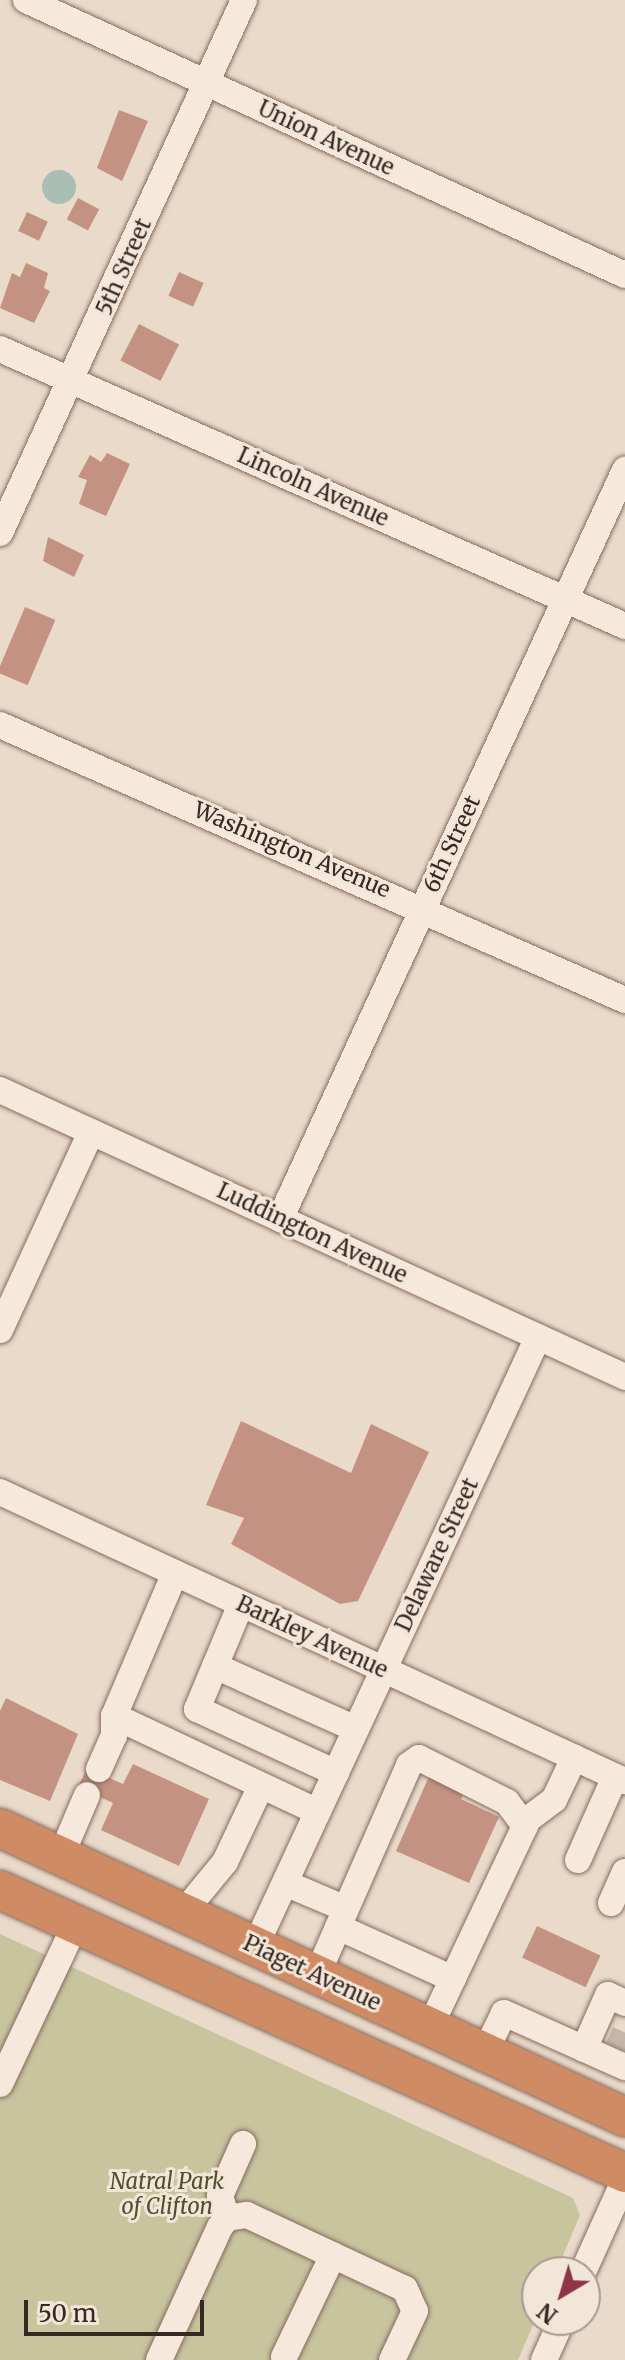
<!DOCTYPE html>
<html>
<head>
<meta charset="utf-8">
<style>
	body { margin:0 }
	#map { position:relative; width:625px; height:2360px; overflow:hidden; background:#eadac9; font-family:Merriweather,serif }
	div>[style] { position:absolute }
	[style*='--x'] { left:calc(var(--x)*1px); top:calc(var(--y)*1px); width:calc(var(--w)*1px); rotate:calc(var(--a)*1deg) }
	.green>* { inset:0; background:#c7c49e }
	.water>* { inset:0; background:#a9bfb4 }
	.round { border-radius:50% }
	.building>* { inset:0; background:#c49283; transform-origin:0 0 }
	.minor-tunnel>* { height:26px; margin-top:-13px; transform-origin:0; background:repeating-linear-gradient(90deg,#c6b6a8 0 26px,transparent 0 39px) }
	.roads { filter:drop-shadow(0 0 2px #856c60) drop-shadow(0 0 2px #856c60) }
	.minor>* { height:26px; margin:-13px; padding:0 13px; transform-origin:13px; border-radius:13px; background:#f6e9dc }
	.highway>* { height:38px; margin:-19px; padding:0 19px; transform-origin:19px; border-radius:19px; background:#cf8b64 }
	span { translate:-50% -50%; white-space:nowrap; text-align:center; line-height:1.15; -webkit-text-stroke:6px #f2e6d8; paint-order:stroke }
	.street-label { font-size:22px; color:#372822 }
	.park-label { font-size:22px; color:#4f512a; font-style:italic }
	.north { position:absolute; left:521px; top:2256px; width:80px; height:80px; box-sizing:border-box; background:#f2e6d8; border:2px solid #a79a8f; border-radius:50%; rotate:218deg; font-size:22px; font-weight:700; line-height:32px; text-align:center; color:#372822 }
	.north::after { content:''; display:block; margin:auto; width:28px; height:36px; background:#8d3648; clip-path:polygon(50% 0,100% 100%,50% 72%,0 100%) }
	.scale { position:absolute; left:24px; top:2300px; width:180px; height:36px; box-sizing:border-box; border:4px solid #372822; border-top:0; padding-left:10px; font-size:24px; line-height:28px; white-space:nowrap; color:#372822; -webkit-text-stroke:6px #f2e6d8; paint-order:stroke }
</style>
</head>
<body>
<div id="map">
	<div class="green">
		<i style="clip-path:polygon(0 1934px,573px 2198px,580px 2215px,556px 2272px,537px 2272px,537px 2316px,518px 2360px,0 2360px)"></i>
	</div>
	<div class="water">
		<i class="round" style="left:42px;top:170px;width:34px;height:34px"></i>
	</div>
	<div class="building">
		<i style="clip-path:polygon(119px 110px,148px 121px,122px 181px,97px 168px)"></i>
		<i style="left:78px;top:198px;width:24px;height:24px;rotate:28deg"></i>
		<i style="left:27px;top:212px;width:23px;height:21px;rotate:25deg"></i>
		<i style="clip-path:polygon(26px 263px,48px 273px,44px 288px,50px 291px,34px 323px,0 308px,12px 273px,20px 277px)"></i>
		<i style="left:179px;top:272px;width:27px;height:26px;rotate:24deg"></i>
		<i style="left:139px;top:324px;width:45px;height:41px;rotate:27deg"></i>
		<i style="clip-path:polygon(107px 453px,130px 464px,106px 516px,79px 504px,87px 480px,78px 477px,90px 455px,101px 462px)"></i>
		<i style="clip-path:polygon(48px 537px,84px 555px,74px 577px,43px 561px)"></i>
		<i style="left:25px;top:607px;width:33px;height:71px;rotate:23deg"></i>
		<i style="clip-path:polygon(241px 1421px,351px 1473px,371px 1424px,429px 1452px,358px 1601px,340px 1604px,231px 1544px,244px 1518px,206px 1505px)"></i>
		<i style="clip-path:polygon(6px 1698px,78px 1734px,50px 1801px,0 1780px,0 1711px)"></i>
		<i style="clip-path:polygon(133px 1764px,209px 1799px,179px 1866px,101px 1830px,113px 1803px,78px 1787px,87px 1768px,123px 1784px)"></i>
		<i style="clip-path:polygon(431px 1772px,466px 1788px,461px 1799px,499px 1817px,469px 1883px,396px 1851px)"></i>
		<i style="left:537px;top:1926px;width:70px;height:35px;rotate:25deg"></i>
	</div>
	<div class="minor-tunnel">
		<i style="--x:618;--y:2048;--w:17;--a:-66"></i>
	</div>
	<div class="roads">
		<div class="minor">
			<i style="--x:26;--y:0;--w:659;--a:24.66"></i>
			<i style="--x:0;--y:349;--w:684;--a:23.9"></i>
			<i style="--x:0;--y:533;--w:586;--a:-65.4"></i>
			<i style="--x:0;--y:725;--w:683;--a:23.75"></i>
			<i style="--x:0;--y:1090;--w:688;--a:24.66"></i>
			<i style="--x:280;--y:1219;--w:825;--a:-65.27"></i>
			<i style="--x:0;--y:1330;--w:218;--a:-65.3"></i>
			<i style="--x:0;--y:1492;--w:689;--a:24.82"></i>
			<i style="--x:241;--y:1604;--w:114;--a:112.7"></i>
			<i style="--x:197;--y:1709;--w:153;--a:24.7"></i>
			<i style="--x:215;--y:1666;--w:154;--a:24.1"></i>
			<i style="--x:114;--y:1716;--w:225;--a:25.2"></i>
			<i style="--x:99;--y:1769;--w:36;--a:-66"></i>
			<i style="--x:114;--y:1736;--w:20;--a:-90"></i>
			<i style="--x:114;--y:1716;--w:155;--a:-66.9"></i>
			<i style="--x:523;--y:1823;--w:39;--a:-37"></i>
			<i style="--x:554;--y:1800;--w:47;--a:-64.5"></i>
			<i style="--x:61;--y:1856;--w:66;--a:-66.9"></i>
			<i style="--x:578;--y:1860;--w:91;--a:-66"></i>
			<i style="--x:285;--y:1883;--w:66;--a:23.1"></i>
			<i style="--x:611;--y:1903;--w:34;--a:-66"></i>
			<i style="--x:183;--y:1913;--w:66;--a:-50.5"></i>
			<i style="--x:225;--y:1862;--w:84;--a:-64.7"></i>
			<i style="--x:338;--y:1927;--w:126;--a:24.3"></i>
			<i style="--x:255;--y:1947;--w:672;--a:-65.11"></i>
			<i style="--x:317;--y:1975;--w:229;--a:-66.3"></i>
			<i style="--x:409;--y:1765;--w:12;--a:-35"></i>
			<i style="--x:419;--y:1758;--w:98;--a:26.6"></i>
			<i style="--x:507;--y:1802;--w:30;--a:53"></i>
			<i style="--x:525;--y:1826;--w:222;--a:115.3"></i>
			<i style="--x:584;--y:2049;--w:59;--a:-66"></i>
			<i style="--x:608;--y:1995;--w:19;--a:25"></i>
			<i style="--x:485;--y:2052;--w:43;--a:-64"></i>
			<i style="--x:504;--y:2013;--w:133;--a:24.1"></i>
			<i style="--x:0;--y:2084;--w:176;--a:-64.7"></i>
			<i style="--x:227;--y:2218;--w:23;--a:-108"></i>
			<i style="--x:220;--y:2196;--w:57;--a:-66.1"></i>
			<i style="--x:583;--y:2272;--w:102;--a:-65.7"></i>
			<i style="--x:284;--y:2357;--w:113;--a:-64.3"></i>
			<i style="--x:159;--y:2360;--w:146;--a:-65.4"></i>
			<i style="--x:220;--y:2227;--w:11;--a:-52"></i>
			<i style="--x:227;--y:2218;--w:20;--a:-9"></i>
			<i style="--x:247;--y:2215;--w:174;--a:25.1"></i>
			<i style="--x:405;--y:2289;--w:24;--a:66"></i>
			<i style="--x:415;--y:2311;--w:54;--a:115.1"></i>
			<i style="--x:544;--y:2360;--w:44;--a:-65.8"></i>
		</div>
		<div class="highway">
			<i style="--x:0;--y:1828;--w:689;--a:24.82"></i>
			<i style="--x:0;--y:1890;--w:686;--a:24.36"></i>
		</div>
	</div>
	<div class="street-label">
		<span style="left:326px;top:138px;rotate:25deg">Union Avenue</span>
		<span style="left:124px;top:267px;rotate:-66deg">5th Street</span>
		<span style="left:313px;top:487px;rotate:24deg">Lincoln Avenue</span>
		<span style="left:452px;top:844px;rotate:-65deg">6th Street</span>
		<span style="left:292px;top:850px;rotate:23deg">Washington Avenue</span>
		<span style="left:312px;top:1233px;rotate:25deg">Luddington Avenue</span>
		<span style="left:437px;top:1555px;rotate:-65deg">Delaware Street</span>
		<span style="left:312px;top:1637px;rotate:25deg">Barkley Avenue</span>
		<span style="left:312px;top:1973px;rotate:25deg">Piaget Avenue</span>
	</div>
	<div class="park-label">
		<span style="left:167px;top:2194px">Natral Park<br>of Clifton</span>
	</div>
	<div class="north">N</div>
	<div class="scale">50 m</div>
</div>
</body>
</html>
